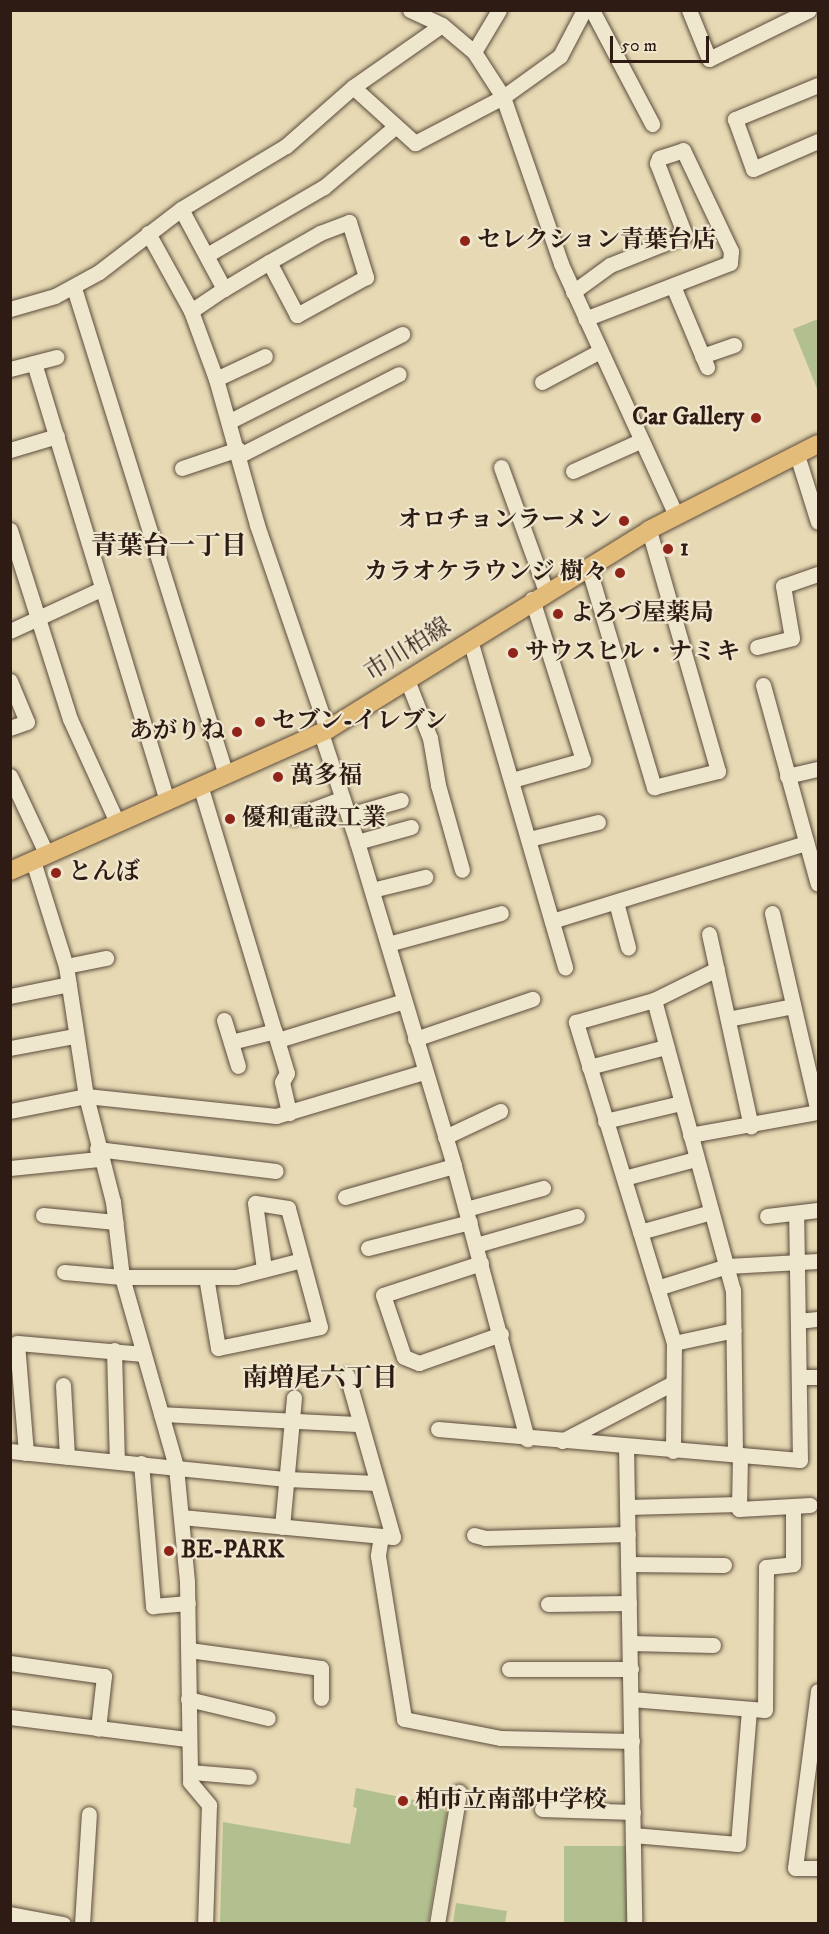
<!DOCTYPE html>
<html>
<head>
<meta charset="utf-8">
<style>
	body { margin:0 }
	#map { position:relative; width:829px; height:1934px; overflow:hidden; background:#e6d9b3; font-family:"IM FELL DW Pica","Noto Serif JP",serif }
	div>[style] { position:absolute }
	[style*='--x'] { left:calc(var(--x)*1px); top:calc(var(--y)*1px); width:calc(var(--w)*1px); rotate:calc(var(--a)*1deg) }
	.green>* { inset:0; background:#b2c08f; transform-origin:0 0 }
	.roads { filter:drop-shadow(0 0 2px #5c4b3c) drop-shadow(0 0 2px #5c4b3c) }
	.minor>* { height:15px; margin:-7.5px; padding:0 7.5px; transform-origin:7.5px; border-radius:7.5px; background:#efe6ce }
	.major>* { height:18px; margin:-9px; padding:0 9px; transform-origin:9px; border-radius:9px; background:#e3bc7a }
	.dots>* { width:16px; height:16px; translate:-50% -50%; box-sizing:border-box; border:3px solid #efe6ce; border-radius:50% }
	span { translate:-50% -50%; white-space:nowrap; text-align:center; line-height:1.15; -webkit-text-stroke:4.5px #efe6ce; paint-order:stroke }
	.poi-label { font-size:24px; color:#2e1c14; font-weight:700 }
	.left { translate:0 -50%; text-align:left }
	.right { translate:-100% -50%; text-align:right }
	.street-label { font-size:24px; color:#2e1c14 }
	.neighbourhood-label { font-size:26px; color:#2e1c14; font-weight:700 }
	.frame { position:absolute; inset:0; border:12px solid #2e1c14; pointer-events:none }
	.scale { position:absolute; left:610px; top:36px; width:99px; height:27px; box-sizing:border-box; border:3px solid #2e1c14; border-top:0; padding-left:8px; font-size:18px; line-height:21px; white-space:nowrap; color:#2e1c14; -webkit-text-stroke:4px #efe6ce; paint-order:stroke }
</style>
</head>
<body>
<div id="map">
	<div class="green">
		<i style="clip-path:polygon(818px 319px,818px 391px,793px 329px)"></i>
		<i style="clip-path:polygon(356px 1788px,439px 1805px,447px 1813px,428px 1923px,220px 1922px,223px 1822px,350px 1844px,357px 1808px,353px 1807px)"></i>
		<i style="left:564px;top:1846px;width:65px;height:77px"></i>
		<i style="clip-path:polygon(456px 1903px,507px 1911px,505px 1923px,453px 1923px)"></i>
	</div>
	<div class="roads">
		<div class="minor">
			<i style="--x:410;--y:10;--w:35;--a:25"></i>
			<i style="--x:442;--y:25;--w:42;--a:40.2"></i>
			<i style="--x:474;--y:52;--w:54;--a:57.2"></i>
			<i style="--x:503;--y:97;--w:177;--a:70.8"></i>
			<i style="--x:561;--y:264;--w:276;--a:65.4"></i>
			<i style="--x:592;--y:10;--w:129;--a:62.2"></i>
			<i style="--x:689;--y:10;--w:53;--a:67.8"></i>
			<i style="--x:709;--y:59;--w:111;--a:-26.1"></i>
			<i style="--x:474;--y:52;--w:49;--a:-59.2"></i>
			<i style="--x:818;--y:85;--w:90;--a:157.7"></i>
			<i style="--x:735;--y:119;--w:53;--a:70.2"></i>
			<i style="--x:753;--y:169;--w:71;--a:-23.3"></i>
			<i style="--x:353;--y:87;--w:84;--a:42.1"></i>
			<i style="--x:415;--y:143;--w:99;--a:-27.6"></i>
			<i style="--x:503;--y:97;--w:70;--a:-35.7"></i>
			<i style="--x:560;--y:56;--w:52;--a:-62.4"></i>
			<i style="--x:181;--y:209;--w:91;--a:61.7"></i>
			<i style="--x:148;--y:233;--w:89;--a:61.1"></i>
			<i style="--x:191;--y:311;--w:72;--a:69.8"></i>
			<i style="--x:216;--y:379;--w:152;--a:74.3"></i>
			<i style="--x:257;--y:525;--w:217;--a:71.1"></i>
			<i style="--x:207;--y:255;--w:135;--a:-30.2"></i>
			<i style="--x:324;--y:187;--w:94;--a:-40.3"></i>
			<i style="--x:673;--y:286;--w:88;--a:67.2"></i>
			<i style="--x:74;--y:288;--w:510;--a:72.67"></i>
			<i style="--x:573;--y:292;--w:46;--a:-36.1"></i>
			<i style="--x:610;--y:265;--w:81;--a:-21.8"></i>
			<i style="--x:685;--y:235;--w:77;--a:-111.3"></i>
			<i style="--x:657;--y:163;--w:5;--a:-68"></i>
			<i style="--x:659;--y:158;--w:25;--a:-18"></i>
			<i style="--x:683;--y:150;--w:112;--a:64.6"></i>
			<i style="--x:731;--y:251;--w:12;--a:95"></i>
			<i style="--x:730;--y:263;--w:155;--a:158.9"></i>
			<i style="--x:10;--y:309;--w:47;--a:-16.1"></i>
			<i style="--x:55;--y:296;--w:50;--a:-28.6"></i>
			<i style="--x:99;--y:272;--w:103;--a:-37.5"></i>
			<i style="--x:181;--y:209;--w:122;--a:-31"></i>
			<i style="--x:286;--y:146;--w:89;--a:-41.4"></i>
			<i style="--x:353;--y:87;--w:108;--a:-34.9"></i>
			<i style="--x:191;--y:311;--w:40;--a:-34"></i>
			<i style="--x:224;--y:289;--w:52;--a:-31"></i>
			<i style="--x:269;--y:262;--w:59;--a:-29.6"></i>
			<i style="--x:320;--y:233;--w:31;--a:-21"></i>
			<i style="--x:349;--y:222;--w:58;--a:72.8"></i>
			<i style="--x:366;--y:277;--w:79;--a:151.2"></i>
			<i style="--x:297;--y:315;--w:60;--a:-117.8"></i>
			<i style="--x:702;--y:356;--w:34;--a:-19"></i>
			<i style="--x:34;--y:363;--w:458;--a:73.1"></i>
			<i style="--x:10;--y:369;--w:48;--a:-14.6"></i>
			<i style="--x:216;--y:379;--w:54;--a:-25.1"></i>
			<i style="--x:542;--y:382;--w:66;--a:-28.1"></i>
			<i style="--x:230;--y:421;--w:193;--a:-26.8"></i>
			<i style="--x:10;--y:450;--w:49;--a:-16.6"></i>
			<i style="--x:240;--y:455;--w:178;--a:-27"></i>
			<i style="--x:797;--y:455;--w:70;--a:72.6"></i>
			<i style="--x:501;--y:467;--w:132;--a:70.1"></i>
			<i style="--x:182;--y:468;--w:59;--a:-18.7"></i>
			<i style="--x:573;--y:471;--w:73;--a:-24.1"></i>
			<i style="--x:10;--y:530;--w:198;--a:72.4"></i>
			<i style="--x:70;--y:719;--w:113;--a:65.5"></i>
			<i style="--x:588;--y:566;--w:231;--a:73.4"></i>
			<i style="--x:654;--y:787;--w:66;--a:-14"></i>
			<i style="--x:718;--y:771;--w:251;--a:-106"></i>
			<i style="--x:10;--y:631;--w:102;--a:-24.8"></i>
			<i style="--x:470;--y:640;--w:341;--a:73.8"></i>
			<i style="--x:757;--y:647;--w:36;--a:-14"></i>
			<i style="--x:792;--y:638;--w:53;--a:-99.8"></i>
			<i style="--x:783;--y:586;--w:37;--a:-19"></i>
			<i style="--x:407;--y:680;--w:62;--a:68.4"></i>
			<i style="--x:430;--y:738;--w:48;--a:80.3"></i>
			<i style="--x:438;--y:785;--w:88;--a:74.2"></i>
			<i style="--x:10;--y:681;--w:44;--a:67.5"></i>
			<i style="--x:27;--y:722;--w:18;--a:161"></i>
			<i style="--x:763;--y:685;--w:206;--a:74.6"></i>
			<i style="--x:321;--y:733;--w:115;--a:71.7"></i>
			<i style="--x:357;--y:842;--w:338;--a:73.3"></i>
			<i style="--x:454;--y:1166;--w:283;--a:75"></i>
			<i style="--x:10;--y:776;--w:85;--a:64.9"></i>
			<i style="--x:787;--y:776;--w:32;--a:-13"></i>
			<i style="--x:512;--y:780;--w:74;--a:-15.7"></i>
			<i style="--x:583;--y:760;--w:169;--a:-107.6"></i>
			<i style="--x:200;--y:785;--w:301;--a:73.2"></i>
			<i style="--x:287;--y:1073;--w:10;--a:119"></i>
			<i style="--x:282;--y:1082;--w:32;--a:77"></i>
			<i style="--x:349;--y:815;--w:54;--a:-16.1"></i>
			<i style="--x:293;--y:817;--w:53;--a:-20.8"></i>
			<i style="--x:529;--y:839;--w:71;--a:-13.8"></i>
			<i style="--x:357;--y:842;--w:56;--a:-15.5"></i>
			<i style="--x:33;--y:861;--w:110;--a:72.6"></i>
			<i style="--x:66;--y:966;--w:132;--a:81.3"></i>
			<i style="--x:86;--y:1096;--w:109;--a:75.7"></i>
			<i style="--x:113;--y:1202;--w:76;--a:83.2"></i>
			<i style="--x:122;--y:1277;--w:198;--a:74.1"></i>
			<i style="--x:176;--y:1467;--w:116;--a:84.5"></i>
			<i style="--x:187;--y:1582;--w:200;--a:89.1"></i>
			<i style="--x:190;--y:1782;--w:30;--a:50"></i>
			<i style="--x:209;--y:1805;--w:119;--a:91.9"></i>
			<i style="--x:372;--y:890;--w:55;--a:-13.8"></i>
			<i style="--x:616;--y:902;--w:47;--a:75.1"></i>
			<i style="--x:772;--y:913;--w:204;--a:77"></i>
			<i style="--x:552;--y:921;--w:266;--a:-17.1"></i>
			<i style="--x:709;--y:934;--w:197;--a:77.7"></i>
			<i style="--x:388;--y:944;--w:117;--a:-15.3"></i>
			<i style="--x:66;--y:966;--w:41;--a:-11.3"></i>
			<i style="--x:10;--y:996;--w:60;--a:-11.5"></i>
			<i style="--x:654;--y:1000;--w:301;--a:74.8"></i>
			<i style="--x:733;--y:1290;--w:165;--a:89.3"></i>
			<i style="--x:728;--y:1019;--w:66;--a:-11.3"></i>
			<i style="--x:224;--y:1020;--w:48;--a:73.1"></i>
			<i style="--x:415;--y:1039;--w:124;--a:-18.9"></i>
			<i style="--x:278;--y:1040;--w:132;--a:-17.2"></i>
			<i style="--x:231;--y:1042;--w:45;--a:-14"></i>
			<i style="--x:10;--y:1048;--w:66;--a:-10.5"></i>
			<i style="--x:589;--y:1067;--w:80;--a:-14.6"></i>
			<i style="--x:10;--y:1111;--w:77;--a:-11.2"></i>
			<i style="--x:86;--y:1096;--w:191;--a:6"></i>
			<i style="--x:276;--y:1116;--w:154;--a:-16.6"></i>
			<i style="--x:605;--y:1121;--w:78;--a:-13.3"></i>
			<i style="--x:690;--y:1135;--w:130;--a:-10.2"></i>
			<i style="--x:445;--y:1137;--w:61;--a:-25.3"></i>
			<i style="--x:97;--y:1149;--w:180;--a:7"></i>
			<i style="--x:10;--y:1168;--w:89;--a:-5.8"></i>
			<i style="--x:624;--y:1178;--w:74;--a:-14.8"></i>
			<i style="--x:345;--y:1197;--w:113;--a:-15.9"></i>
			<i style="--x:466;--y:1209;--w:80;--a:-15.3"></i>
			<i style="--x:43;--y:1215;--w:73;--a:5.5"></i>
			<i style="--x:767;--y:1216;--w:51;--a:-6.7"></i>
			<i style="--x:640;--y:1232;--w:74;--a:-15.7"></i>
			<i style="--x:476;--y:1245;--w:105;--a:-16"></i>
			<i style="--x:368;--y:1248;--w:105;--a:-14.3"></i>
			<i style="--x:481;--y:1263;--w:103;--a:161.9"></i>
			<i style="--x:383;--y:1295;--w:65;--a:71.3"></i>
			<i style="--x:404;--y:1357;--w:16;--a:22"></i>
			<i style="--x:419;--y:1363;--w:87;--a:-19.5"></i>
			<i style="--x:64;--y:1272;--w:58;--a:4.9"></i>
			<i style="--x:122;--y:1277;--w:114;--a:0"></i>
			<i style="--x:236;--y:1277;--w:68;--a:-14.4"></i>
			<i style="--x:206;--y:1277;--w:72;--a:80.4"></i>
			<i style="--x:218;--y:1348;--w:104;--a:-11.6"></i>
			<i style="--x:320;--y:1327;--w:123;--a:-105.1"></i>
			<i style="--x:288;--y:1208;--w:33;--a:-171"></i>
			<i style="--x:255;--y:1203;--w:67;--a:82.2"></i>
			<i style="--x:657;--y:1288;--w:73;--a:-17.4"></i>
			<i style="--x:727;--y:1266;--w:91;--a:-3.1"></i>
			<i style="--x:798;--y:1321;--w:20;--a:-6"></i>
			<i style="--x:674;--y:1343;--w:61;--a:-12.2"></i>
			<i style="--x:114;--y:1350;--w:111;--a:88.5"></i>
			<i style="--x:799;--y:1377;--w:19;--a:0"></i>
			<i style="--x:63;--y:1385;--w:72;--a:86.8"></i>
			<i style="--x:161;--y:1414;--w:198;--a:2.9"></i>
			<i style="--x:438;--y:1429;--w:363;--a:4.9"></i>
			<i style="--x:800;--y:1460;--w:247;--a:-90.9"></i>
			<i style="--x:562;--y:1441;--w:125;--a:-27.6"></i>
			<i style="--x:626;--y:1446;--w:478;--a:89"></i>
			<i style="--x:10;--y:1451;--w:278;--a:5.8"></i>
			<i style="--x:287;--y:1479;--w:90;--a:2.5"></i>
			<i style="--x:673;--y:1451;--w:108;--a:-89.5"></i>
			<i style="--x:674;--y:1343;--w:336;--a:-107"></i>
			<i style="--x:576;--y:1022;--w:81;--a:-15.8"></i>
			<i style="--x:654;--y:1000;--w:70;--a:-26.2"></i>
			<i style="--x:26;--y:1453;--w:110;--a:-94.7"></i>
			<i style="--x:17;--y:1343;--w:125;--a:5"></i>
			<i style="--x:740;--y:1456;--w:53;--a:91.1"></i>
			<i style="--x:739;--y:1509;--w:71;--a:-3.2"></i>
			<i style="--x:141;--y:1463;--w:144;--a:85.2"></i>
			<i style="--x:153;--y:1606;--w:35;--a:-5"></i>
			<i style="--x:627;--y:1507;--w:112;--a:-1.5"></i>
			<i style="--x:181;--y:1517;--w:213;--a:5.4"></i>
			<i style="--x:393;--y:1537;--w:168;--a:-105.9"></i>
			<i style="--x:282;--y:1527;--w:130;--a:-84.7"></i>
			<i style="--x:474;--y:1535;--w:11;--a:15"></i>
			<i style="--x:485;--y:1538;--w:143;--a:-1.6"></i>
			<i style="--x:381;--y:1536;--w:20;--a:99"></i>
			<i style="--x:378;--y:1556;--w:165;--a:80.9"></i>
			<i style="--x:404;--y:1719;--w:99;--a:11.1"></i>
			<i style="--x:501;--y:1738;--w:131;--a:1.3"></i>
			<i style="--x:628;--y:1564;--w:96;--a:0.6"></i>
			<i style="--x:548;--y:1604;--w:81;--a:-0.7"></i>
			<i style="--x:630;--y:1643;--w:83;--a:1.4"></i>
			<i style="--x:189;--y:1650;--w:133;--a:7.8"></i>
			<i style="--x:321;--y:1668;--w:30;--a:90"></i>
			<i style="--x:10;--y:1663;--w:95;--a:7.9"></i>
			<i style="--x:104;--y:1676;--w:53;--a:96.5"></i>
			<i style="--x:509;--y:1669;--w:122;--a:0"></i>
			<i style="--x:818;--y:1691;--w:178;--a:97.4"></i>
			<i style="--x:795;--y:1868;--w:23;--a:0"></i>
			<i style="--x:188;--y:1699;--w:82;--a:13.4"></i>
			<i style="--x:631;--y:1699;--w:134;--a:4.7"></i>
			<i style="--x:765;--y:1710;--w:143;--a:-89.6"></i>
			<i style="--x:766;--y:1567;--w:27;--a:-6"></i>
			<i style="--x:793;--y:1564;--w:57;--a:-90"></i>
			<i style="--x:10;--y:1717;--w:178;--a:7.1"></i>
			<i style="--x:191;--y:1772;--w:58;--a:4.9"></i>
			<i style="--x:542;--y:1809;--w:91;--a:1.9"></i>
			<i style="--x:633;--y:1835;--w:105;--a:4.9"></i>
			<i style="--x:738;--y:1844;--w:135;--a:-85.3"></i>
			<i style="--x:10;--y:1914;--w:54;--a:10.7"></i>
			<i style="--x:82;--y:1924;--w:110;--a:-86.4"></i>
			<i style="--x:437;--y:1924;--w:134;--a:-80.5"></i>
		</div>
		<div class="major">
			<i style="--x:10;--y:871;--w:347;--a:-24"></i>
			<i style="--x:327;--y:730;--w:379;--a:-31.8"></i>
			<i style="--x:649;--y:530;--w:190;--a:-27"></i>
		</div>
	</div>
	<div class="dots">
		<i style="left:465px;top:241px;background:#8f2418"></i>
		<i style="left:756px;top:418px;background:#8f2418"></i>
		<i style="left:624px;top:521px;background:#8f2418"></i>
		<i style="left:668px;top:549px;background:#8f2418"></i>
		<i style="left:620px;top:573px;background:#8f2418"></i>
		<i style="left:558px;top:614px;background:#8f2418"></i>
		<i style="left:513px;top:653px;background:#8f2418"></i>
		<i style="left:260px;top:722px;background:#8f2418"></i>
		<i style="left:237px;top:732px;background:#8f2418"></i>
		<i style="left:278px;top:777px;background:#8f2418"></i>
		<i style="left:230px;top:819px;background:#8f2418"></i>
		<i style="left:56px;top:873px;background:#8f2418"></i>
		<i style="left:169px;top:1551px;background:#8f2418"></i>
		<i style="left:403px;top:1801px;background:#8f2418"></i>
	</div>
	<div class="poi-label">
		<span class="left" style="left:477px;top:241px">セレクション青葉台店</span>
		<span class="right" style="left:744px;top:418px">Car Gallery</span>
		<span class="right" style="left:612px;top:521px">オロチョンラーメン</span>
		<span class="left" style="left:680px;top:549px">1</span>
		<span class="right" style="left:608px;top:573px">カラオケラウンジ 樹々</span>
		<span class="left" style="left:570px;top:614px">よろづ屋薬局</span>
		<span class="left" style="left:525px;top:653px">サウスヒル・ナミキ</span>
		<span class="left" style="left:272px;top:722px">セブン-イレブン</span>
		<span class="right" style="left:225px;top:732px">あがりね</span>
		<span class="left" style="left:290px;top:777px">萬多福</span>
		<span class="left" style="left:242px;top:819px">優和電設工業</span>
		<span class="left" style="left:68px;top:873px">とんぼ</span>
		<span class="left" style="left:181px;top:1551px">BE-PARK</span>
		<span class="left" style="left:415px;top:1801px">柏市立南部中学校</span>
	</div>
	<div class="street-label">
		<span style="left:408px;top:650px;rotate:-32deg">市川柏線</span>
	</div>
	<div class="neighbourhood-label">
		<span style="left:169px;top:547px">青葉台一丁目</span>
		<span style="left:320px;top:1379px">南増尾六丁目</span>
	</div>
	<div class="frame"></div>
	<div class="scale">50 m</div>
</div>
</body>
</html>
